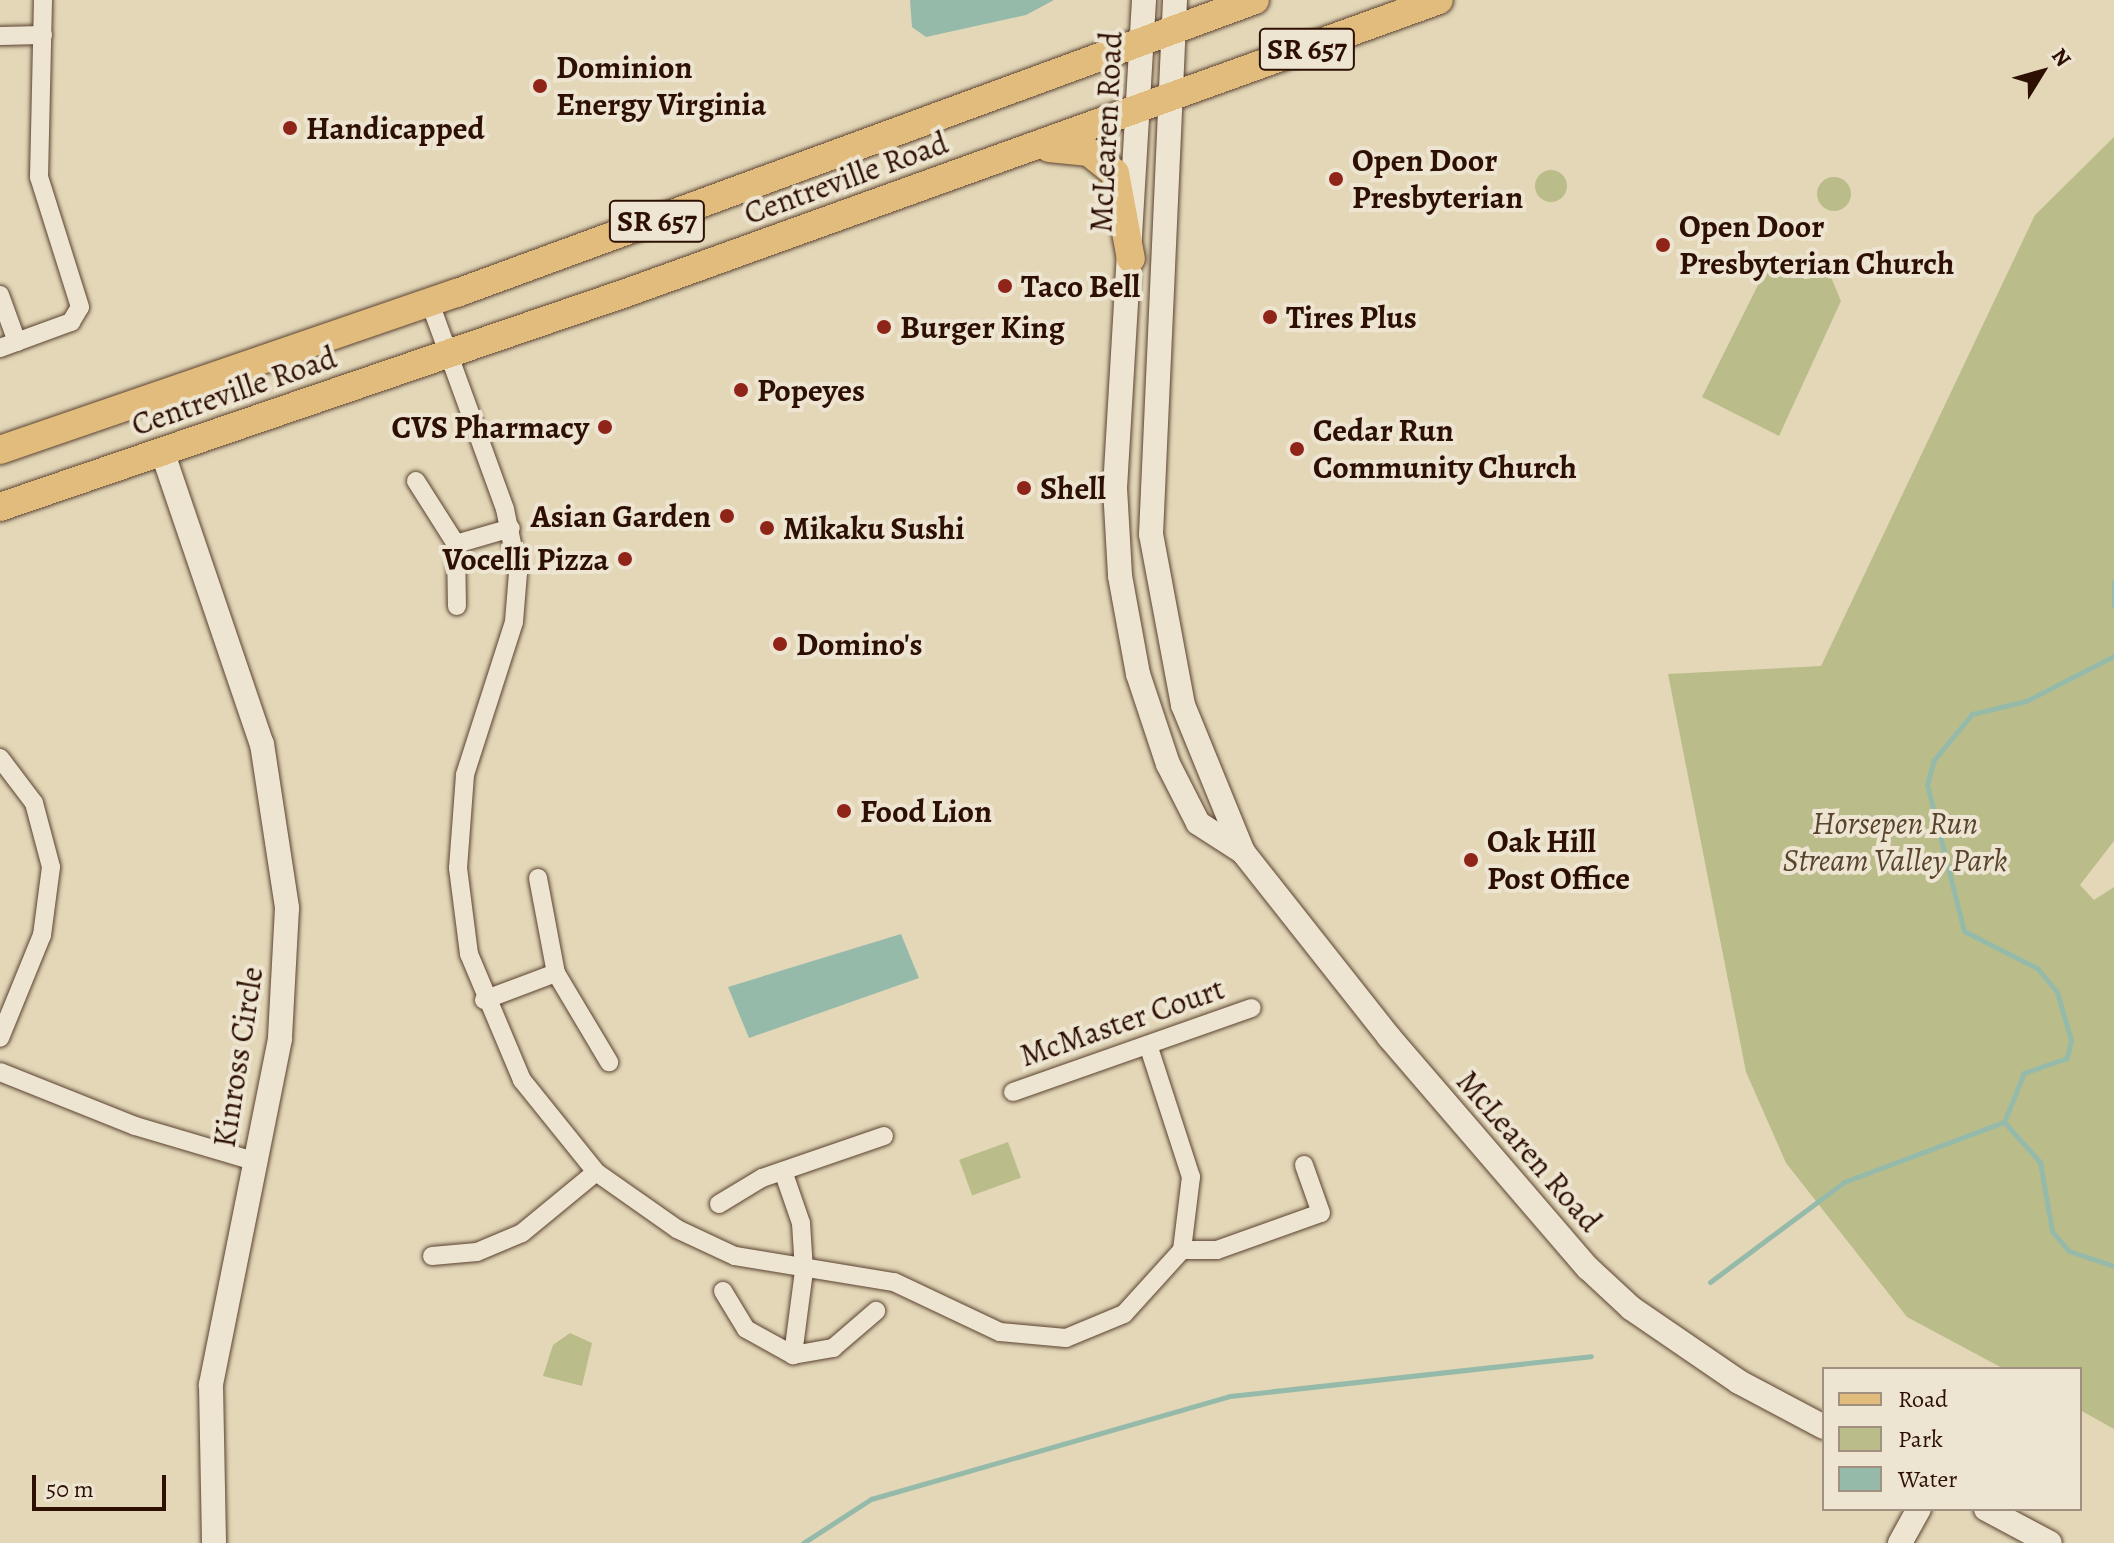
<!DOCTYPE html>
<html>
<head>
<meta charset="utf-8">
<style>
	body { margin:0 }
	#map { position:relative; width:2114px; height:1543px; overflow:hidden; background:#e3d7b8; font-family:Alegreya,serif }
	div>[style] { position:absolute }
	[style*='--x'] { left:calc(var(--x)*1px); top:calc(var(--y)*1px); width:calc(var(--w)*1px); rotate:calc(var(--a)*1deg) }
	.green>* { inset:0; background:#babd8a; transform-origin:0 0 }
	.round { border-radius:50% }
	.water>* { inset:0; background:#96baaa }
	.stream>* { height:5px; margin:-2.5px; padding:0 2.5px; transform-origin:2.5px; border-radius:2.5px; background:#96baaa }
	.roads { filter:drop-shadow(0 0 2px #5b4230) drop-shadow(0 0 2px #5b4230) }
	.street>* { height:18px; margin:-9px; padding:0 9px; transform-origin:9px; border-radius:9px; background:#ede5d1 }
	.secondary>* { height:24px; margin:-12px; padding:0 12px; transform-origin:12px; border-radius:12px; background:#ede5d1 }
	.primary>* { height:28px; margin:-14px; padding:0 14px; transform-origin:14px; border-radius:14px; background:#e2bc7c }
	.dots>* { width:22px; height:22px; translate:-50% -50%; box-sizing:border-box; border:4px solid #ede5d1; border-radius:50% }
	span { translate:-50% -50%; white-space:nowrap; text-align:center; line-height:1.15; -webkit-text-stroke:8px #ede5d1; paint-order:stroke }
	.shield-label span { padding:2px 6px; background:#ede5d1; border:2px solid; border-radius:6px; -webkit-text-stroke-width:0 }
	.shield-label { font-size:30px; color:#2e1003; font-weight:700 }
	.poi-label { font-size:32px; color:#2e1003; font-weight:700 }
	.left { translate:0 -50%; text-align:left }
	.right { translate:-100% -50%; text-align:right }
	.street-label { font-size:32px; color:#2e1003 }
	.park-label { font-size:32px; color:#58442c; font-style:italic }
	.legend { position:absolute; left:1822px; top:1367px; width:260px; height:144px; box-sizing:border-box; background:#ede5d1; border:2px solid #a1907f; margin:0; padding:10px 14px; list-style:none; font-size:24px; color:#2e1003 }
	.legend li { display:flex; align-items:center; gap:16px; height:40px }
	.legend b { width:40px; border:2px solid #a1907f }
	.north { position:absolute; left:2002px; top:32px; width:80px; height:80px; -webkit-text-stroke:6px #ede5d1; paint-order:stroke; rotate:53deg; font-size:22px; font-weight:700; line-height:32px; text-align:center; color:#2e1003 }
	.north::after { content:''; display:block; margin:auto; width:28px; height:36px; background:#2e1003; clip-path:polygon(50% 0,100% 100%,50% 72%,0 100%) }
	.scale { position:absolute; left:32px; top:1475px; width:134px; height:36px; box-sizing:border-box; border:4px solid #2e1003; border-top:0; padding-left:10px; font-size:24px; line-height:28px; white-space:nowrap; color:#2e1003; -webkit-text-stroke:6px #ede5d1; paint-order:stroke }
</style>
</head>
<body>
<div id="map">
	<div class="green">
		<i style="clip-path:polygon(2114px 137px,2114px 841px,2080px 885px,2094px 900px,2114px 887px,2114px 1429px,2080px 1410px,2080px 1369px,2004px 1369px,1907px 1317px,1786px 1163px,1746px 1072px,1668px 674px,1821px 666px,2035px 215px)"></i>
		<i class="round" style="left:1535px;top:170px;width:32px;height:32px"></i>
		<i class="round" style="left:1817px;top:177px;width:34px;height:34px"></i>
		<i style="clip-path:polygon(1782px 258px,1828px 270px,1841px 301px,1779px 436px,1702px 397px,1767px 267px)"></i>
		<i style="left:1008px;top:1142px;width:38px;height:52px;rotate:70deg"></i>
		<i style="clip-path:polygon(570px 1333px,592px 1343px,582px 1386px,543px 1376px,553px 1345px)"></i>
	</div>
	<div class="water">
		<i style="clip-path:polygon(910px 0,1054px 0,1026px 15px,926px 37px,912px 27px)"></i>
		<i style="clip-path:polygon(901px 934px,919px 978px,749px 1038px,728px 987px)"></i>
	</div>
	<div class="stream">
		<i style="--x:2114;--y:582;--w:24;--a:90"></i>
		<i style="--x:2114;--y:656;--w:99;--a:152.9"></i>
		<i style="--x:2026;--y:701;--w:56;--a:166.5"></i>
		<i style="--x:1972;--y:714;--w:60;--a:129.6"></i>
		<i style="--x:1934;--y:760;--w:25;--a:106"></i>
		<i style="--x:1927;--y:784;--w:152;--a:75.9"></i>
		<i style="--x:1964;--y:931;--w:82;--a:26.9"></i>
		<i style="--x:2037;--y:968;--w:31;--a:50"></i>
		<i style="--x:2057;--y:992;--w:50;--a:73.7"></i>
		<i style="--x:2071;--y:1040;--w:18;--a:103"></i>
		<i style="--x:2067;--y:1058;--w:46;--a:160.8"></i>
		<i style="--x:2024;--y:1073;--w:53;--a:112.2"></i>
		<i style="--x:2004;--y:1122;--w:54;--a:48"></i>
		<i style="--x:2040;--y:1162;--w:70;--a:80.1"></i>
		<i style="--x:2052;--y:1231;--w:26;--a:50"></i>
		<i style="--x:2069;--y:1251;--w:47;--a:18.4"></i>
		<i style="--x:1710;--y:1282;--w:167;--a:-36.7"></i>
		<i style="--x:1844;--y:1182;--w:171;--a:-20.6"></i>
		<i style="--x:803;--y:1543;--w:81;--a:-32.9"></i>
		<i style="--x:871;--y:1499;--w:373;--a:-16"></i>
		<i style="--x:1230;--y:1396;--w:363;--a:-6.3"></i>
	</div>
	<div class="roads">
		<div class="street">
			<i style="--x:0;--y:36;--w:43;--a:-1.3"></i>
			<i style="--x:0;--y:295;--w:50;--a:70.1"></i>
			<i style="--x:430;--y:303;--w:219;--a:70"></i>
			<i style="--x:505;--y:509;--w:65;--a:78.5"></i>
			<i style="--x:518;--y:573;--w:49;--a:94.7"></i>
			<i style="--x:514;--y:622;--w:161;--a:107.8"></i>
			<i style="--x:465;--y:775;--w:93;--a:94.3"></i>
			<i style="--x:458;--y:868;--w:87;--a:82.7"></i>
			<i style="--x:469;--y:954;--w:137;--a:67.2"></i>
			<i style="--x:522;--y:1080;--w:118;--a:51.2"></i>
			<i style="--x:596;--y:1172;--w:99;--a:35.1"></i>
			<i style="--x:677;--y:1229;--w:64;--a:25"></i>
			<i style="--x:735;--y:1256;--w:161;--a:9.3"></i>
			<i style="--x:894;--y:1282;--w:117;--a:25.3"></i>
			<i style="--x:1000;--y:1332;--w:66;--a:5.2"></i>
			<i style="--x:1066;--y:1338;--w:63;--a:-22.5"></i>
			<i style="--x:1124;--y:1314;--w:86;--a:-47.8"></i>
			<i style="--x:1182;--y:1250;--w:74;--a:-83"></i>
			<i style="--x:1191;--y:1177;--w:139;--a:-108"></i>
			<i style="--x:0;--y:348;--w:76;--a:-20.1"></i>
			<i style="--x:71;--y:322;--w:17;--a:-59"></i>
			<i style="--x:80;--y:307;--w:136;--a:-107.5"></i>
			<i style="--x:39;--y:177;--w:177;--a:-88.7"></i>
			<i style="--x:416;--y:481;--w:75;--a:57.6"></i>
			<i style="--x:456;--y:544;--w:62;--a:89.1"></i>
			<i style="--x:456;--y:544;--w:57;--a:-16.2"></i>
			<i style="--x:0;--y:758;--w:56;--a:52.9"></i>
			<i style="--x:34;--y:803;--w:66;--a:75.1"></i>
			<i style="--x:51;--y:867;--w:69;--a:97.5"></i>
			<i style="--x:42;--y:935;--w:111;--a:112.2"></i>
			<i style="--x:538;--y:878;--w:97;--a:79.3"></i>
			<i style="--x:556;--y:973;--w:104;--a:59.2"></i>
			<i style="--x:484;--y:1000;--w:77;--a:-20.6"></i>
			<i style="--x:0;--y:1072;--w:145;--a:21.8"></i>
			<i style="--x:135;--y:1126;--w:124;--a:16.4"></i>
			<i style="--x:1013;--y:1092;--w:253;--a:-19.4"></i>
			<i style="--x:783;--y:1171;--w:55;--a:70.9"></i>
			<i style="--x:801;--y:1223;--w:48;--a:86.4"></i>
			<i style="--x:804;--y:1271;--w:85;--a:97.5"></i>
			<i style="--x:719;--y:1204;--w:50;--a:-31.2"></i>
			<i style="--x:762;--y:1178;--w:129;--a:-19"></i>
			<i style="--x:1182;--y:1250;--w:35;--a:0"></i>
			<i style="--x:1217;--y:1250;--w:110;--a:-19.6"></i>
			<i style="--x:1321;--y:1213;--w:51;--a:-109.5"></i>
			<i style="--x:432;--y:1256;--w:45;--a:-5.1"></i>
			<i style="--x:477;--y:1252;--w:49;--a:-22.9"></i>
			<i style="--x:522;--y:1233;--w:96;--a:-39.5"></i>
			<i style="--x:723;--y:1291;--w:44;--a:58.8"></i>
			<i style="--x:746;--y:1329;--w:54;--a:29"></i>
			<i style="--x:793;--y:1355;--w:41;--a:-9.9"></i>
			<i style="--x:833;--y:1348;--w:57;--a:-40.7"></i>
		</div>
		<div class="secondary">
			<i style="--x:1144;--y:0;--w:489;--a:93.4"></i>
			<i style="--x:1115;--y:488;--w:88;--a:86.7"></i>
			<i style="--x:1120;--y:576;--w:100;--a:79.6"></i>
			<i style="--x:1138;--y:674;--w:95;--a:71.6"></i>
			<i style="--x:1168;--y:764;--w:66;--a:63"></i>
			<i style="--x:1198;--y:823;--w:54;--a:32.8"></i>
			<i style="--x:1175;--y:0;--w:535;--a:92.57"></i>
			<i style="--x:1151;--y:534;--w:174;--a:79.4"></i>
			<i style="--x:1183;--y:705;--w:159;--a:67.8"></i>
			<i style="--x:1243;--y:852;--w:236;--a:51.7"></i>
			<i style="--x:1389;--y:1037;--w:305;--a:49.3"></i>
			<i style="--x:1588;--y:1268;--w:59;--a:42.9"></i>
			<i style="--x:1631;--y:1308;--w:131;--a:34.4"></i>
			<i style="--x:1739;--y:1382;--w:96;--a:27.9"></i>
			<i style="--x:162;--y:451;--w:310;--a:71.2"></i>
			<i style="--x:262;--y:744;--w:166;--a:81.3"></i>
			<i style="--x:287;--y:908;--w:131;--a:93.1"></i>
			<i style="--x:280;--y:1039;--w:353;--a:101.3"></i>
			<i style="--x:211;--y:1385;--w:158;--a:88.9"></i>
			<i style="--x:1986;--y:1509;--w:72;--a:28"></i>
			<i style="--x:1900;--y:1543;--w:39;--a:-61"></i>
		</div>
		<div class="primary">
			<i style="--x:1049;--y:148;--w:40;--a:5.7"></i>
			<i style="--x:1089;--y:152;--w:33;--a:39"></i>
			<i style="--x:1115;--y:173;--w:87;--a:79.5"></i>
			<i style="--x:0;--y:450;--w:483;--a:-19"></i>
			<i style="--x:457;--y:293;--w:850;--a:-20.16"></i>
			<i style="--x:0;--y:507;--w:658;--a:-18.88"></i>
			<i style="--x:623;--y:294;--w:867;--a:-19.81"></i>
		</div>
	</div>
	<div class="dots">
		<i style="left:540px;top:86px;background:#8f2418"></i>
		<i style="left:290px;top:128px;background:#8f2418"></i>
		<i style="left:1336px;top:179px;background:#8f2418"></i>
		<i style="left:1663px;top:245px;background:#8f2418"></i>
		<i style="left:1005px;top:286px;background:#8f2418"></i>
		<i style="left:1270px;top:317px;background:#8f2418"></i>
		<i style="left:884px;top:327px;background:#8f2418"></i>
		<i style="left:741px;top:390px;background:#8f2418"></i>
		<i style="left:605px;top:427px;background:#8f2418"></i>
		<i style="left:1297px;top:449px;background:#8f2418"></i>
		<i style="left:1024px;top:488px;background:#8f2418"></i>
		<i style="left:727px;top:516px;background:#8f2418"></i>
		<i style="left:767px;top:528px;background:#8f2418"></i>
		<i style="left:625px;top:559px;background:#8f2418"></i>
		<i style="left:780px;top:644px;background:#8f2418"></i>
		<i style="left:844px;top:811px;background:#8f2418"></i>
		<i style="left:1471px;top:860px;background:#8f2418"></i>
	</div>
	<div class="shield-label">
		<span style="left:1307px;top:49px">SR 657</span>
		<span style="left:657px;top:221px">SR 657</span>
	</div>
	<div class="poi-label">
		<span class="left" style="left:556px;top:86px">Dominion<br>Energy Virginia</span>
		<span class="left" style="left:306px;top:128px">Handicapped</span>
		<span class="left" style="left:1352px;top:179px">Open Door<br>Presbyterian</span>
		<span class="left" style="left:1679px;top:245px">Open Door<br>Presbyterian Church</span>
		<span class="left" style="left:1021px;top:286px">Taco Bell</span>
		<span class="left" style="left:1286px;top:317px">Tires Plus</span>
		<span class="left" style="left:900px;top:327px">Burger King</span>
		<span class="left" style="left:757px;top:390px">Popeyes</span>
		<span class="right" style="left:589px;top:427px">CVS Pharmacy</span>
		<span class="left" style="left:1313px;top:449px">Cedar Run<br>Community Church</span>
		<span class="left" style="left:1040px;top:488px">Shell</span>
		<span class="right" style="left:711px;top:516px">Asian Garden</span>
		<span class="left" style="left:783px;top:528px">Mikaku Sushi</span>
		<span class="right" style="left:609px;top:559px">Vocelli Pizza</span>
		<span class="left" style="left:796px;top:644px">Domino's</span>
		<span class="left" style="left:860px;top:811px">Food Lion</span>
		<span class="left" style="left:1487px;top:860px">Oak Hill<br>Post Office</span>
	</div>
	<div class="street-label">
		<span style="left:1106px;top:132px;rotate:-87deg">McLearen Road</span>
		<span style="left:846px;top:178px;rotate:-20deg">Centreville Road</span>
		<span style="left:234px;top:391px;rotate:-19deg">Centreville Road</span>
		<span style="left:1122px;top:1022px;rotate:-19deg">McMaster Court</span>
		<span style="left:238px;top:1057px;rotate:-81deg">Kinross Circle</span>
		<span style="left:1529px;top:1151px;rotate:49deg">McLearen Road</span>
	</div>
	<div class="park-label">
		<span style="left:1895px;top:842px">Horsepen Run<br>Stream Valley Park</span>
	</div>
	<ul class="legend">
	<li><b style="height:10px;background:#e2bc7c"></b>Road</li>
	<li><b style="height:22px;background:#babd8a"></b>Park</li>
	<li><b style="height:22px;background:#96baaa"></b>Water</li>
	</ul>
	<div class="north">N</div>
	<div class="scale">50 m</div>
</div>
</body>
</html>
